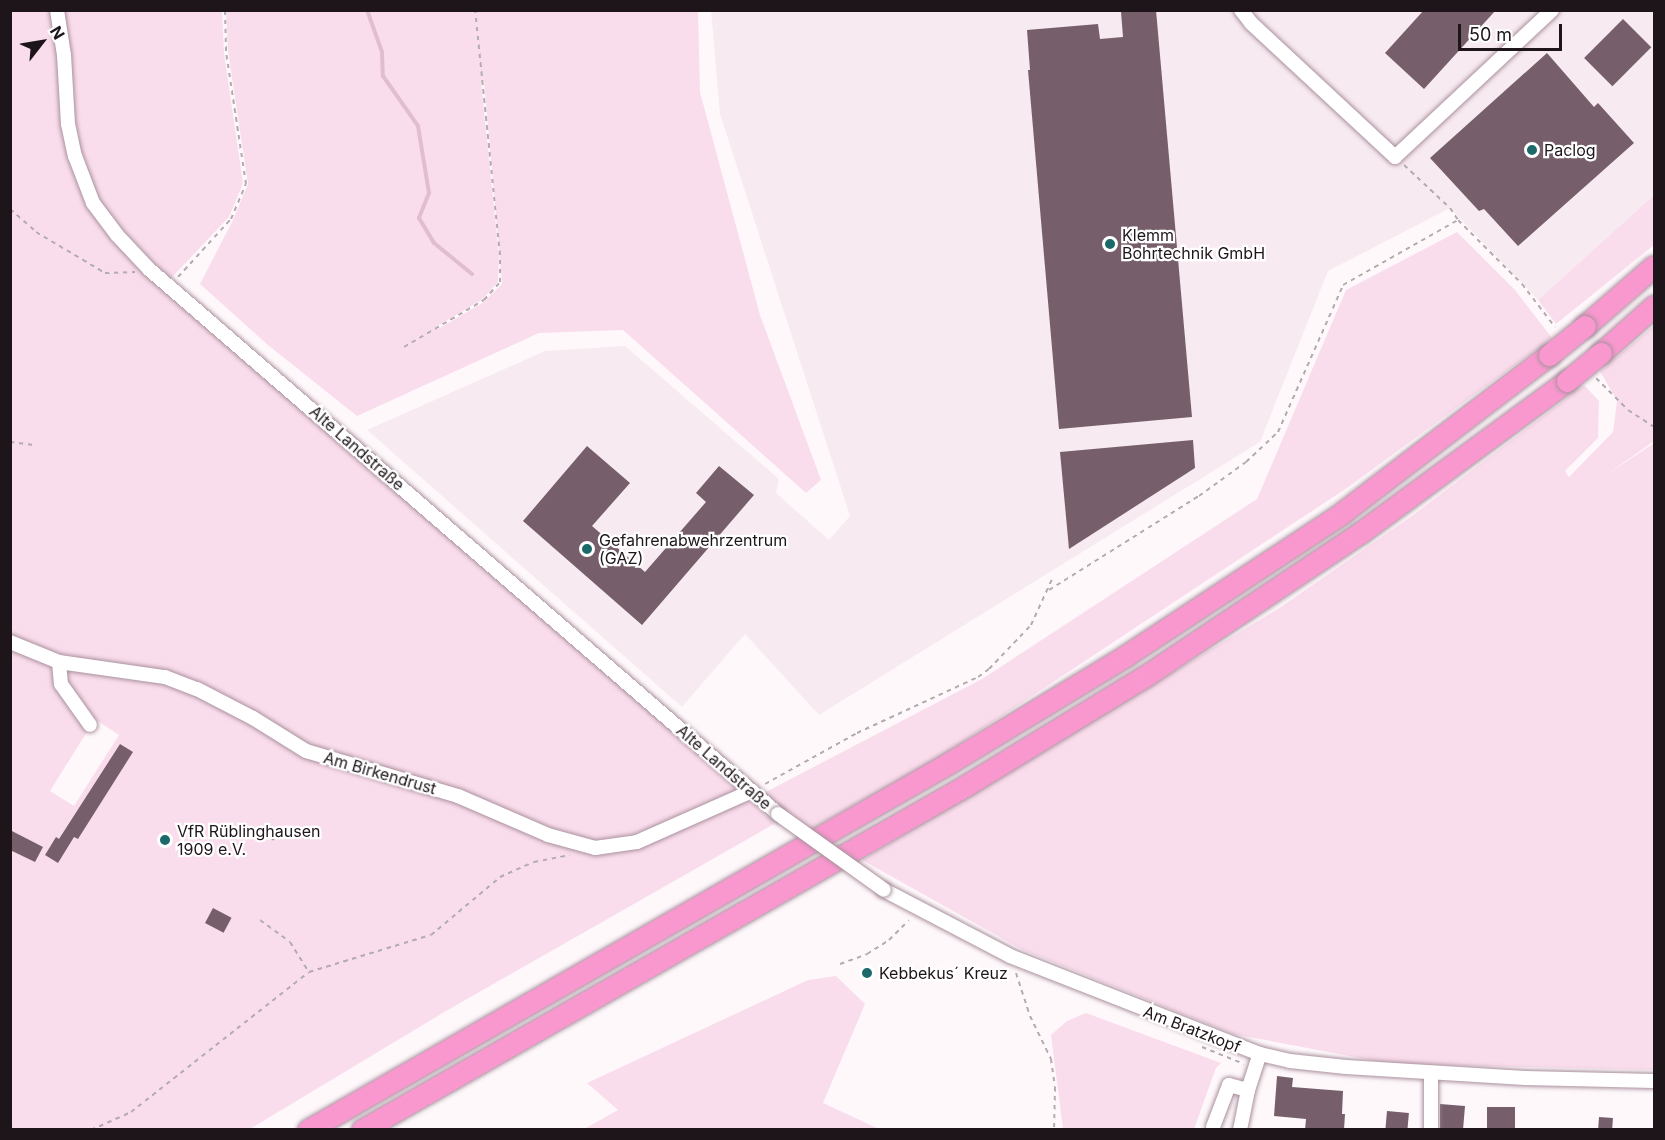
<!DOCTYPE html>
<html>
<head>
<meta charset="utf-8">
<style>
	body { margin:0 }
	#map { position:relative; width:1665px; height:1140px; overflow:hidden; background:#fef8fb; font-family:Inter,sans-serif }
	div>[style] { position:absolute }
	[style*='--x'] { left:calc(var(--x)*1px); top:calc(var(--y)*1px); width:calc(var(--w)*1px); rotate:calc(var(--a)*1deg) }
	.built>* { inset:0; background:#f8eaf1 }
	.green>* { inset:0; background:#faddec }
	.stream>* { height:4px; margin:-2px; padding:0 2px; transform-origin:2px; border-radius:2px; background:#e1bdd0 }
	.building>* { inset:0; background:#765f6b; transform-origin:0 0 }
	.path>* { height:2px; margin-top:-1px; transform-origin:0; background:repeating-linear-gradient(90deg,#b2abaf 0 4.5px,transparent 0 9px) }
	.roads { filter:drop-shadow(0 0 2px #aa919e) drop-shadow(0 0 2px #aa919e) }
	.minor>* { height:14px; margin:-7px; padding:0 7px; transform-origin:7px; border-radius:7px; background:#fff }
	.highway>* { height:21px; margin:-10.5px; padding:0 10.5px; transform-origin:10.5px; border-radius:10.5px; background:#f998cf }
	.bridges { filter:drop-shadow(0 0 2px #aa919e) drop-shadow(0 0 2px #aa919e) }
	.minor-bridge>* { height:14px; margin:-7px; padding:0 7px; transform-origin:7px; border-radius:7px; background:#fff }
	.highway-bridge>* { height:21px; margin:-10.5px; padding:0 10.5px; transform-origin:10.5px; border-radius:10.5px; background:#f998cf }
	.dots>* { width:16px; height:16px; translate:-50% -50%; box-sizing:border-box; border:3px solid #fff; border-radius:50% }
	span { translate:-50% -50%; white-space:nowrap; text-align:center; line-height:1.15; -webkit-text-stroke:4.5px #fff; paint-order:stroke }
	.poi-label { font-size:16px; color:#1e151a }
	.left { translate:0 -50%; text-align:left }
	.street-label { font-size:16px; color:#1e151a }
	.frame { position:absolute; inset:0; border:12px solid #1e151a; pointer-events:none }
	.north { position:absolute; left:12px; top:12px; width:60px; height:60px; -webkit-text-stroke:4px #fff; paint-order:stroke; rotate:59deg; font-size:16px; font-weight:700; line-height:24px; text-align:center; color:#1e151a }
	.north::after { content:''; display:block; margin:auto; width:21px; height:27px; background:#1e151a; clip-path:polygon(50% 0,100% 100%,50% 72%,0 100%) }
	.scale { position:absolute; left:1458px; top:24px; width:104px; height:27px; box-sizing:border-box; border:3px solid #1e151a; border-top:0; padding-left:8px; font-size:18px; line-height:21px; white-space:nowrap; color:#1e151a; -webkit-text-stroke:4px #fff; paint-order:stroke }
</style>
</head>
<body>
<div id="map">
	<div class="built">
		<i style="clip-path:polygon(711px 11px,1654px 11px,1654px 195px,1538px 300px,1450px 208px,1328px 271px,1260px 442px,819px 715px,745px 634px,682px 707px,367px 430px,545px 351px,625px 346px,779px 479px,776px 493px,829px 540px,850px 516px,720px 114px)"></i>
	</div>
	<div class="green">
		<i style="clip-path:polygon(evenodd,10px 11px,222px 11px,224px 53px,243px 183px,229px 217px,161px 289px,507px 584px,567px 640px,742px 791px,635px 839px,594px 844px,510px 820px,509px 825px,550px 843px,593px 850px,638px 845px,750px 799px,774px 824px,446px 1011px,250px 1129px,11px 1129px,10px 11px,95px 719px,119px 735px,74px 806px,50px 791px,95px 719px)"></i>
		<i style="clip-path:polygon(evenodd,226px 11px,698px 11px,700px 92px,760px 315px,821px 480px,806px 493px,623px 330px,539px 333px,357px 416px,268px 345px,200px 284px,233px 220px,248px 184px,228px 51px,226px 11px,484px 81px,502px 284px,484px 302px,438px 329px,436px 327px,483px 299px,498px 282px,499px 255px,481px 82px,484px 81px)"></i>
		<i style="clip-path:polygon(1654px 195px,1654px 245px,1556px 324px,1538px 300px)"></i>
		<i style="clip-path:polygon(1457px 232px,1515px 290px,1552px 338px,1347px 488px,941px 756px,810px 830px,764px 793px,982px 679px,1257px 499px,1346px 290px)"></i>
		<i style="clip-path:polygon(1654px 326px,1654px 441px,1605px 476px,1654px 443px,1654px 1070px,1392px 1064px,1233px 1034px,1023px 950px,862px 860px,1278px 609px,1412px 516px,1584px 385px,1599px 401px,1598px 438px,1565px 471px,1569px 477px,1613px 432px,1617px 401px,1600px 371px)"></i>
		<i style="clip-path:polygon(836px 976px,865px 1004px,823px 1103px,879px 1129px,584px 1129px,618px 1110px,587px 1083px,808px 980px)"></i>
		<i style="clip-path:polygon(1086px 1013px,1221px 1063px,1216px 1068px,1194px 1129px,1063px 1129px,1051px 1035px,1067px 1021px)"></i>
	</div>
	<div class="stream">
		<i style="--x:367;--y:10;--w:45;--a:70.3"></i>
		<i style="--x:382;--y:52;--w:24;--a:88"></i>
		<i style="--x:383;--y:76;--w:61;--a:55"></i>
		<i style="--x:418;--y:126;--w:68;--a:80.7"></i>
		<i style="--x:429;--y:193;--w:27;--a:112"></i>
		<i style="--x:419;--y:218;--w:29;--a:59"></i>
		<i style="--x:434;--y:243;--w:49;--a:39.2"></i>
	</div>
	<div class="building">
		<i style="clip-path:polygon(1139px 10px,1156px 10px,1192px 417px,1059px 429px,1028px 70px,1030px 70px,1027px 30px,1098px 24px,1100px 39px,1123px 37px,1121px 12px)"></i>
		<i style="clip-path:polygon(1424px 10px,1496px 10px,1424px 89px,1385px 53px)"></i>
		<i style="left:1623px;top:19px;width:40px;height:55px;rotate:45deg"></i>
		<i style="clip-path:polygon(1547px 53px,1594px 107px,1598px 103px,1634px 143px,1518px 246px,1484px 209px,1479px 211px,1430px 158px)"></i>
		<i style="clip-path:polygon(1193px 440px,1195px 468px,1069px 549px,1060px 452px)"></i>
		<i style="clip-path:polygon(587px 446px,630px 483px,592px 526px,645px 572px,706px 502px,696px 493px,719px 466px,754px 495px,642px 625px,523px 521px)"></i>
		<i style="clip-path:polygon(120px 744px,133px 752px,78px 839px,74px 837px,58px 863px,45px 855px,56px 837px,59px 839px)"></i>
		<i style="left:267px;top:824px;width:14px;height:11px;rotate:30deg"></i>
		<i style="clip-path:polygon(10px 830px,43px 847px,35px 862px,10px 850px)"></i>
		<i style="left:213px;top:908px;width:21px;height:17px;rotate:28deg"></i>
		<i style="clip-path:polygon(1277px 1076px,1293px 1078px,1292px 1087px,1343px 1091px,1342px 1114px,1345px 1114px,1344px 1130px,1305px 1130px,1306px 1119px,1274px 1116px)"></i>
		<i style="clip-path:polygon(1440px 1104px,1465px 1106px,1463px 1130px,1440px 1130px)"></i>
		<i style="left:1487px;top:1107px;width:28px;height:21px"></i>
		<i style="left:1387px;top:1111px;width:22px;height:19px;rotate:5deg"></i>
		<i style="left:1599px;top:1117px;width:14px;height:13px;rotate:4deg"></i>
	</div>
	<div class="path">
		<i style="--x:1404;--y:165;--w:63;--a:43.1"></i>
		<i style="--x:1450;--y:208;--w:14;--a:56"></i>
		<i style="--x:1458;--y:220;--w:91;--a:45"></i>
		<i style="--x:1522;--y:284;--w:54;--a:52.5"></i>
		<i style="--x:10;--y:209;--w:35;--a:41"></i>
		<i style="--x:36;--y:232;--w:80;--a:30.7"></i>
		<i style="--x:105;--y:273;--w:30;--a:-2"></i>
		<i style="--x:178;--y:277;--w:79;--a:-47.6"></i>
		<i style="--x:231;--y:219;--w:38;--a:-67"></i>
		<i style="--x:246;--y:184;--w:134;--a:-98.6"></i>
		<i style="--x:226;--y:51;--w:41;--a:-91.4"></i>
		<i style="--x:404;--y:347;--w:93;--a:-30.4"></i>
		<i style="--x:484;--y:300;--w:24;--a:-48"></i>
		<i style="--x:500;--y:282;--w:27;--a:-90"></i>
		<i style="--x:500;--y:255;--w:246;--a:-95.8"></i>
		<i style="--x:1596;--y:378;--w:45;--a:45"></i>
		<i style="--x:1628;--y:410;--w:31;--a:33"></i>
		<i style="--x:10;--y:442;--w:26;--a:7"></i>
		<i style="--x:1049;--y:590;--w:177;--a:-32.1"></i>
		<i style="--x:1199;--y:496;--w:58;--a:-35.9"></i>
		<i style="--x:1246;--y:462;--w:44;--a:-43.2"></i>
		<i style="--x:1278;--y:432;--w:161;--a:-66.1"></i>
		<i style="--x:1343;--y:285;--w:132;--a:-29.5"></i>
		<i style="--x:765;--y:784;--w:105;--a:-29"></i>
		<i style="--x:857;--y:733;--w:133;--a:-24.8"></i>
		<i style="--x:978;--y:677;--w:14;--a:-36"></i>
		<i style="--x:989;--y:669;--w:61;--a:-46.3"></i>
		<i style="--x:1031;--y:625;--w:53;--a:-65.4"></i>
		<i style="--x:260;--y:920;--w:37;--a:36"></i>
		<i style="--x:290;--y:942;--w:36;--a:58"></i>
		<i style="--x:840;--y:964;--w:29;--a:-20"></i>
		<i style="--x:867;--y:954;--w:26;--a:-32"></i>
		<i style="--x:889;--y:940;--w:28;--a:-45"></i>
		<i style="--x:1016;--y:973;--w:45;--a:72"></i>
		<i style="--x:1030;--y:1016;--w:48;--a:64"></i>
		<i style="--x:1051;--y:1059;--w:28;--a:82"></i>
		<i style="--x:1055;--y:1087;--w:43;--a:91.3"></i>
		<i style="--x:1202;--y:1047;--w:45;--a:22"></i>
		<i style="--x:10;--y:1128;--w:6;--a:18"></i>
		<i style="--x:91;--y:1130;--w:44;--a:-24.2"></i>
		<i style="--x:131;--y:1112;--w:226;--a:-38.2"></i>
		<i style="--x:309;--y:972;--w:127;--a:-16.9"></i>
		<i style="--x:431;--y:935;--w:90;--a:-40"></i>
		<i style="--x:500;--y:877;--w:37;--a:-24"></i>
		<i style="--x:534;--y:862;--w:36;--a:-11"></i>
	</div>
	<div class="roads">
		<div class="minor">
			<i style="--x:57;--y:10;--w:46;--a:81.2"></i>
			<i style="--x:64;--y:55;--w:69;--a:86.7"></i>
			<i style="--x:68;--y:124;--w:33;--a:78"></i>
			<i style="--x:75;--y:156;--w:50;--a:69"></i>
			<i style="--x:93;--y:203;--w:40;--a:53"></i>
			<i style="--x:117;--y:235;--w:48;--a:46.7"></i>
			<i style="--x:150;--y:270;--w:831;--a:40.9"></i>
			<i style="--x:1241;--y:10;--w:16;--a:52"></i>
			<i style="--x:1251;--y:23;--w:197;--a:42.9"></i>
			<i style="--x:1395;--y:157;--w:215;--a:-43.1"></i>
			<i style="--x:10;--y:642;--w:53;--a:22.2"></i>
			<i style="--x:59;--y:662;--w:107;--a:8.1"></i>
			<i style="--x:165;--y:677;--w:34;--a:21"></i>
			<i style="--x:197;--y:689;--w:63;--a:27.4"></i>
			<i style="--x:253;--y:718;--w:62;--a:31.9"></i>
			<i style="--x:306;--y:751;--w:159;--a:16.5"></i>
			<i style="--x:458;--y:796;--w:98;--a:23.4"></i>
			<i style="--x:548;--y:835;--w:49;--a:15.5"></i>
			<i style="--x:595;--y:848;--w:42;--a:-8.1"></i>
			<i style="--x:637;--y:842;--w:126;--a:-23.9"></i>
			<i style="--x:59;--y:662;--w:22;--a:85"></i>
			<i style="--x:61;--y:684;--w:50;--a:54.7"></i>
			<i style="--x:884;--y:890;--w:142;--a:27.6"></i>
			<i style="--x:1010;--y:956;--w:269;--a:21.4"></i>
			<i style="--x:1260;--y:1054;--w:31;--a:13"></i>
			<i style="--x:1290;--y:1061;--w:56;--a:6.1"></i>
			<i style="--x:1346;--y:1067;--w:179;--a:3.5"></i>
			<i style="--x:1525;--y:1078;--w:129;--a:1.3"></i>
			<i style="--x:1213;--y:1127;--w:45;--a:-69.1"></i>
			<i style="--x:1229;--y:1085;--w:20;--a:15"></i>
			<i style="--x:1240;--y:1130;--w:41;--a:-78.7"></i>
			<i style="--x:1248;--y:1090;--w:38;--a:-72"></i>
			<i style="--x:1431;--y:1130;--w:57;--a:-90"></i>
		</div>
		<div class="highway">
			<i style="--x:1585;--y:326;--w:91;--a:-41"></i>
			<i style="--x:1601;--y:353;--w:71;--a:-41.6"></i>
			<i style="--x:308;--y:1130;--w:739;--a:-29.79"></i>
			<i style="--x:949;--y:763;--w:208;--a:-31.2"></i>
			<i style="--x:1127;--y:655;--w:258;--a:-33.4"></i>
			<i style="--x:1342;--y:513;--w:260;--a:-37.4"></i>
			<i style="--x:362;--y:1130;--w:694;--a:-29.7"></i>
			<i style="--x:965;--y:786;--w:213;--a:-31.4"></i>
			<i style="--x:1147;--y:675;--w:256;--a:-33.7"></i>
			<i style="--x:1360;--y:533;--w:257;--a:-36.3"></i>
		</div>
	</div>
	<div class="bridges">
		<div class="minor-bridge">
			<i style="--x:778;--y:814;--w:130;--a:35.6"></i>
		</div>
		<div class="highway-bridge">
			<i style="--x:1549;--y:355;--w:46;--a:-38.9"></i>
			<i style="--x:1567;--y:381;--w:44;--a:-39.5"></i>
		</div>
	</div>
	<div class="dots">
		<i style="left:1532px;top:150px;background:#1c696a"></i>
		<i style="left:1110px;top:244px;background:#1c696a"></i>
		<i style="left:587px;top:549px;background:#1c696a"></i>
		<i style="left:165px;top:840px;background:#1c696a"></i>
		<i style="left:867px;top:973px;background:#1c696a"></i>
	</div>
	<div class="poi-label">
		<span class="left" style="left:1544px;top:150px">Paclog</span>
		<span class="left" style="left:1122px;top:244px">Klemm<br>Bohrtechnik GmbH</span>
		<span class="left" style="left:599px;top:549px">Gefahrenabwehrzentrum<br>(GAZ)</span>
		<span class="left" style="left:177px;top:840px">VfR Rüblinghausen<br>1909 e.V.</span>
		<span class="left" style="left:879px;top:973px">Kebbekus´ Kreuz</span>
	</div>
	<div class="street-label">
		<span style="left:357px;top:448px;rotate:41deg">Alte Landstraße</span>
		<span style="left:724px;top:767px;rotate:41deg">Alte Landstraße</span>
		<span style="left:380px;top:773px;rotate:16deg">Am Birkendrust</span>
		<span style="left:1192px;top:1029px;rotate:21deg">Am Bratzkopf</span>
	</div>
	<div class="frame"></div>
	<div class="north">N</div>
	<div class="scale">50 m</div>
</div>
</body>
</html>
